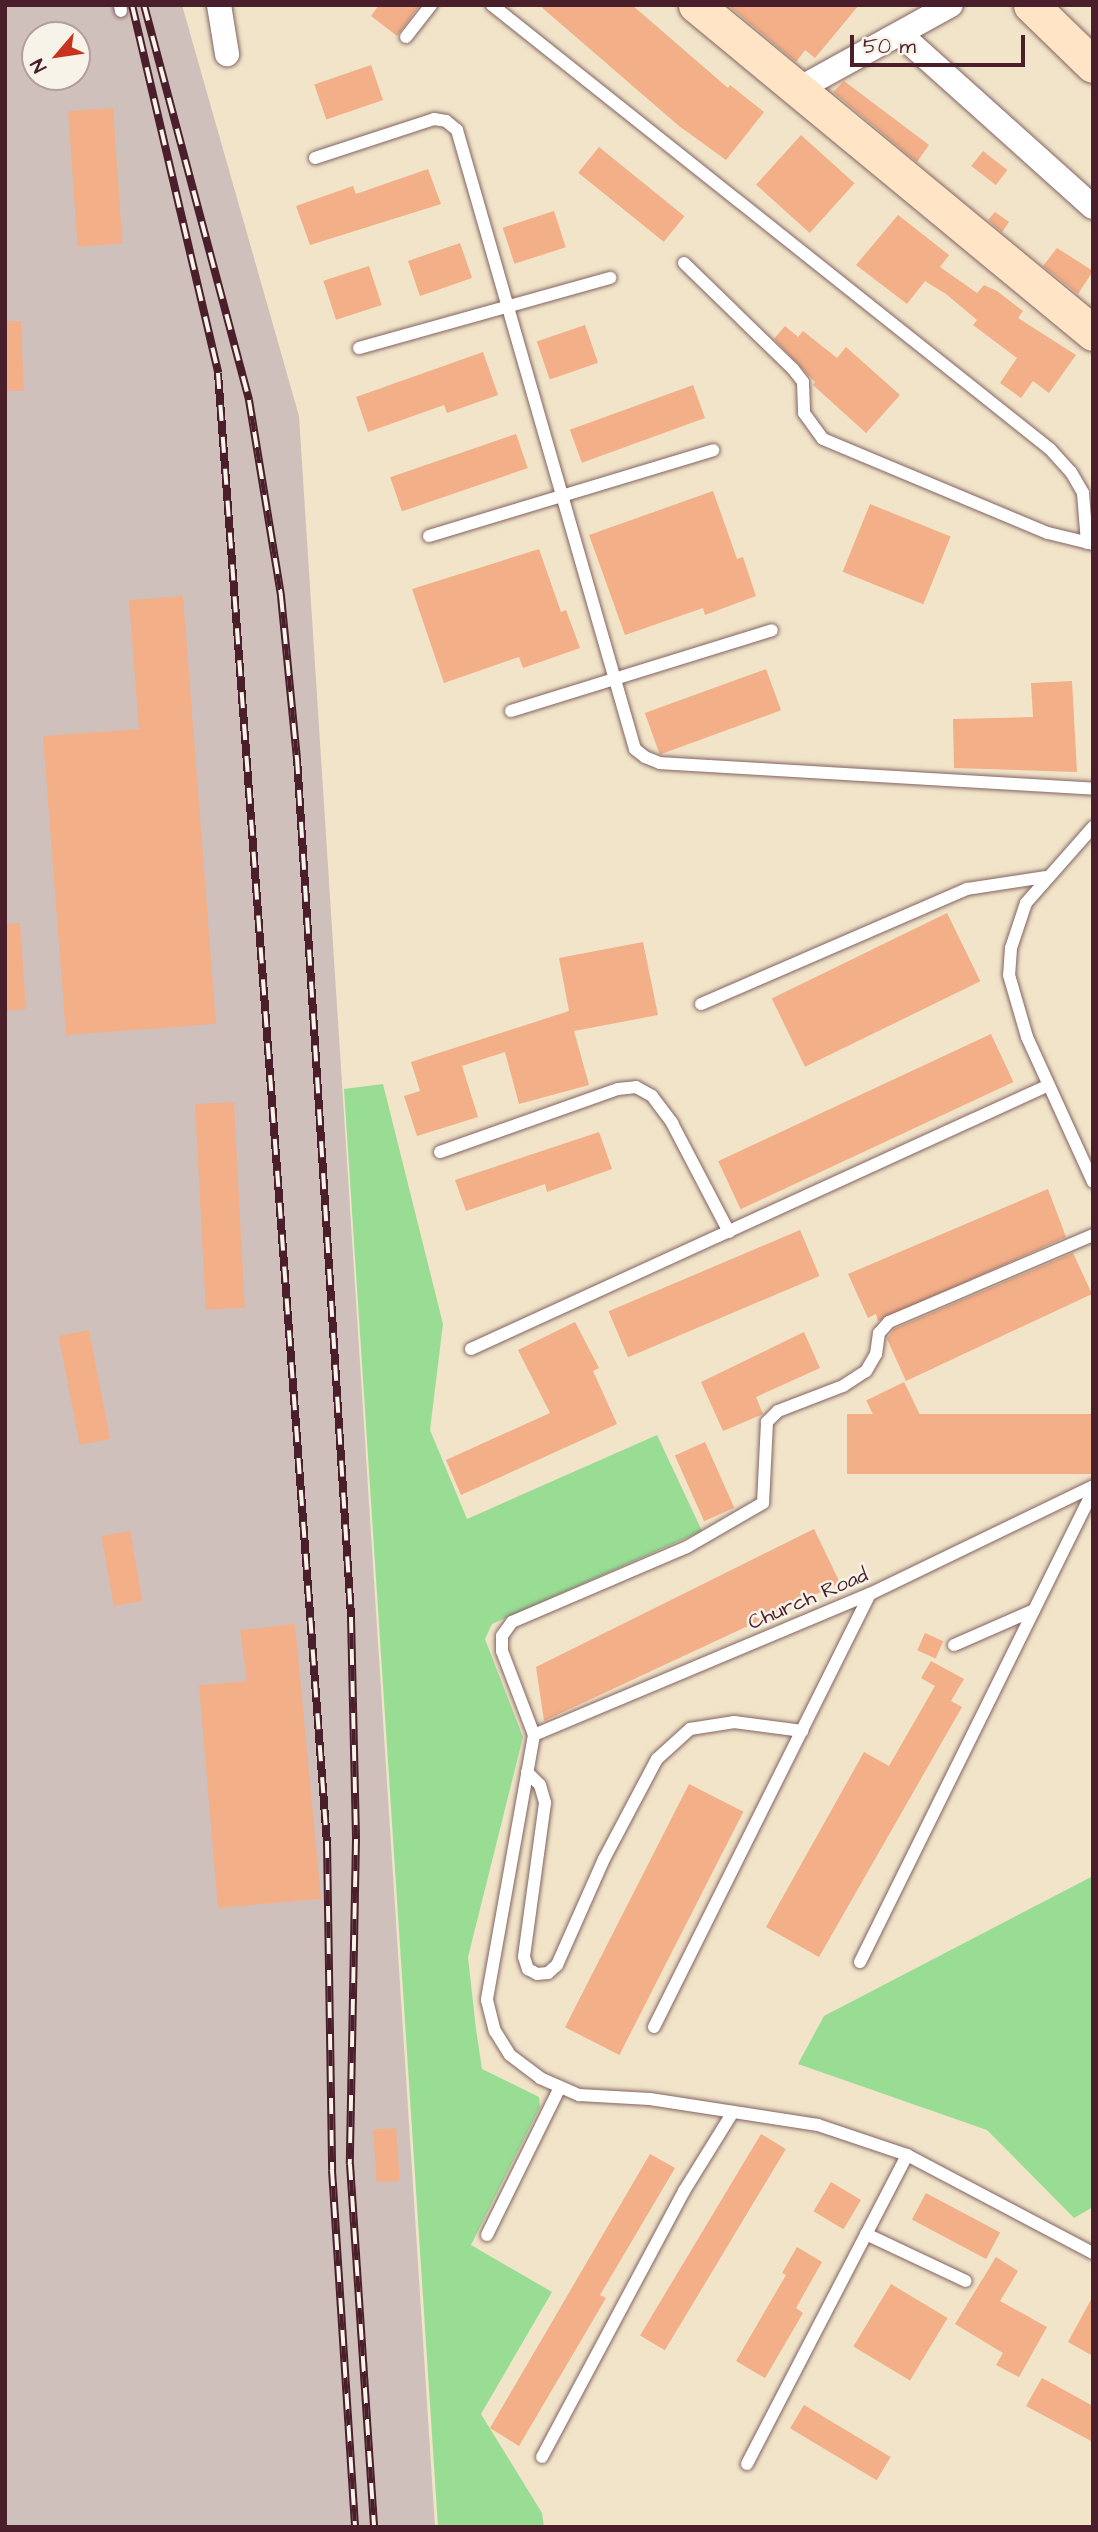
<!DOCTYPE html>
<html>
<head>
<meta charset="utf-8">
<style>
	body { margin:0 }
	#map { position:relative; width:1098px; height:2532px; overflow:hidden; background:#f1e4c9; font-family:"Architects Daughter",sans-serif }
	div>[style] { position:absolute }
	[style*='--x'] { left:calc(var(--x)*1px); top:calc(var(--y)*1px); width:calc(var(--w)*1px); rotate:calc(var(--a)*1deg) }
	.industrial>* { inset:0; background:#d0c0bc }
	.green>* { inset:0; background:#99dd95 }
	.building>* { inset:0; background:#f2af88; transform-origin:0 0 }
	.roads { filter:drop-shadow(0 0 2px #846462) drop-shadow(0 0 2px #846462) }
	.service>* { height:12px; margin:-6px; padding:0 6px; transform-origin:6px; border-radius:6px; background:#fff }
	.minor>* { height:24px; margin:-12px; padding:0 12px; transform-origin:12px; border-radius:12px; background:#fff }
	.secondary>* { height:35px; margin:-17.5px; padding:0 17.5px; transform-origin:17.5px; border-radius:17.5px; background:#ffe4c6 }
	.rail>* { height:8px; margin-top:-4px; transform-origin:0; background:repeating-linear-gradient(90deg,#f7f3e8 0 16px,#4a1f2b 0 32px); box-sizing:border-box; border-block:2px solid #4a1f2b }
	span { translate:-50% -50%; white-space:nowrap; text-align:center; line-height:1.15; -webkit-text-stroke:5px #f7f3e8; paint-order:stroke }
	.street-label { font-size:21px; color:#4a1f2b }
	.frame { position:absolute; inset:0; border:7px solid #4a1f2b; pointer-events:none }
	.north { position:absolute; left:21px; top:21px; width:70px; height:70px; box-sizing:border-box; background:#f7f3e8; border:2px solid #b29e9c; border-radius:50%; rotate:241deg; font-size:19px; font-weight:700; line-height:28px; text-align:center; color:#4a1f2b }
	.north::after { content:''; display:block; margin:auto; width:24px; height:32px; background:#c8321e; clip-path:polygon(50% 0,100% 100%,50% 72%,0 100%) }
	.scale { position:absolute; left:850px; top:35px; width:175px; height:32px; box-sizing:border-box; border:4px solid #4a1f2b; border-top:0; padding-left:9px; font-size:21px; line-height:24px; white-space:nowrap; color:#4a1f2b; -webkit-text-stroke:5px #f7f3e8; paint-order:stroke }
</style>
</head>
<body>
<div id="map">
	<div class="industrial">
		<i style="clip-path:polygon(evenodd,5px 5px,182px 5px,299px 416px,435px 2527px,5px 2527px,5px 5px,35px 35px,77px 35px,77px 77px,35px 77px,35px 35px)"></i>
	</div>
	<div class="green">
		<i style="clip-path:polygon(383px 1084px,443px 1324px,430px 1430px,467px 1519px,657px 1435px,702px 1531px,492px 1624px,485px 1639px,523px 1737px,468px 1957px,476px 2029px,482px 2069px,539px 2097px,540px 2107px,471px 2245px,552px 2292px,481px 2414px,542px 2513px,544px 2527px,438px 2527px,344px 1089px)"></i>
		<i style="clip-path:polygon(1093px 1876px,1093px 2207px,1074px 2218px,987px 2130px,798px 2064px,824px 2016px)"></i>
	</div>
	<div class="building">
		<i style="clip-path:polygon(379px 5px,420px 5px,397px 36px,371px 16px)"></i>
		<i style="clip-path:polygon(539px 5px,632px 5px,728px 88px,730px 85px,764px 112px,726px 160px,679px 126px)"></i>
		<i style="clip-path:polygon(728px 5px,859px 5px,815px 58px,805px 50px,796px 62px)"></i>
		<i style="left:371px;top:65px;width:37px;height:60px;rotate:71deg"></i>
		<i style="clip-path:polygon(844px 81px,929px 145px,917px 162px,833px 92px)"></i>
		<i style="left:113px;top:108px;width:136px;height:45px;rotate:86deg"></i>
		<i style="left:801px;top:135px;width:72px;height:67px;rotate:42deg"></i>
		<i style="left:599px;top:147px;width:110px;height:33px;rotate:39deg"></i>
		<i style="left:983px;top:151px;width:31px;height:19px;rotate:38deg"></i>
		<i style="clip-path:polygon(428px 169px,441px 204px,310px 245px,296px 206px,353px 186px,356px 194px)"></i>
		<i style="left:554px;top:211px;width:38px;height:54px;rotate:72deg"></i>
		<i style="clip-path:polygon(995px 212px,1009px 222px,1002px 232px,988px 220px)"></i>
		<i style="clip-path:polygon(898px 215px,949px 255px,940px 267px,977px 293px,984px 285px,997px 291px,1023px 311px,1018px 318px,1076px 355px,1049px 393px,1033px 381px,1021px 398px,1000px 383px,1017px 358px,973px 325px,977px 320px,946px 294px,925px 281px,907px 304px,856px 265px)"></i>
		<i style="left:460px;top:243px;width:37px;height:55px;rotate:71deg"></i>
		<i style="clip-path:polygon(1057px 248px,1093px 271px,1078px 294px,1043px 266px)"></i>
		<i style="left:369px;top:266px;width:41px;height:48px;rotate:72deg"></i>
		<i style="clip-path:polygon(5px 321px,21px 321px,24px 391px,5px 391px)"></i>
		<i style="left:585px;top:325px;width:40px;height:51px;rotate:71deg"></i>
		<i style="clip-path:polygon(785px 326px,798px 337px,803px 331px,837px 358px,846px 347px,900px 395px,866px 433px,813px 385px,815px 382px,774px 339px)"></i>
		<i style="clip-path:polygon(483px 352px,498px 395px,447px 413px,444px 405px,368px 432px,356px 397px)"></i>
		<i style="left:693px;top:385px;width:35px;height:131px;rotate:70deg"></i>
		<i style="left:516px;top:434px;width:36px;height:133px;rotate:71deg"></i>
		<i style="clip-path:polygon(713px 491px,737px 559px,743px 557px,756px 596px,705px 615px,703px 608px,625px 635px,589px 535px)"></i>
		<i style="left:870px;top:504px;width:87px;height:73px;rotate:22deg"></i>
		<i style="clip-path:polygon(539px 549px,561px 612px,566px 610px,580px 648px,523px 668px,519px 657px,444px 683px,412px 589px)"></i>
		<i style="clip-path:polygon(183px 596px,216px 1024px,66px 1035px,43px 736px,139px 729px,129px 600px)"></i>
		<i style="left:766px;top:669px;width:44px;height:129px;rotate:70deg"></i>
		<i style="clip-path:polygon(1072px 681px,1077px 772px,954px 768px,953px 719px,1033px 717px,1031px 683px)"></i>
		<i style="left:947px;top:913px;width:76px;height:195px;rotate:64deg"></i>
		<i style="clip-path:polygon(20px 923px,26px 1009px,5px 1011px,5px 924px)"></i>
		<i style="clip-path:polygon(643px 942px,658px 1015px,574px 1031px,589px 1085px,519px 1104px,505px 1052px,462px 1066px,478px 1117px,417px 1136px,404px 1096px,420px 1091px,411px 1062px,569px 1011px,559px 958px)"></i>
		<i style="left:991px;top:1034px;width:53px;height:301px;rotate:65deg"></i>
		<i style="left:234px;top:1102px;width:206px;height:39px;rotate:87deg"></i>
		<i style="clip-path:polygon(599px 1132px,612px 1169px,547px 1192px,545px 1184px,466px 1211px,455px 1180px)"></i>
		<i style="clip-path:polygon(1048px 1189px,1066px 1237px,878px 1321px,876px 1314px,868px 1318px,848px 1274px)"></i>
		<i style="left:800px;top:1230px;width:50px;height:208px;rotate:67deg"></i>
		<i style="clip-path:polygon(1073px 1253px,1092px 1294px,906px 1381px,887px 1339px,894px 1329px)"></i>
		<i style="clip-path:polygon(575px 1322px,599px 1368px,593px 1371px,617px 1424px,461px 1495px,446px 1460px,550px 1413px,518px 1350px)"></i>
		<i style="left:89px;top:1330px;width:111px;height:31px;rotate:79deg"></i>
		<i style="clip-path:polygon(804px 1332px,820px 1368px,756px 1397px,763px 1414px,723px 1431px,701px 1382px)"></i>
		<i style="left:904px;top:1382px;width:37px;height:42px;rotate:64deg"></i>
		<i style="left:1093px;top:1414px;width:60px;height:246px;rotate:90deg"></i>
		<i style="left:705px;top:1442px;width:72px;height:33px;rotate:66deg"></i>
		<i style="clip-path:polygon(814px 1529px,840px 1583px,544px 1721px,536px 1667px)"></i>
		<i style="left:130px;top:1531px;width:71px;height:29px;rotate:80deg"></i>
		<i style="clip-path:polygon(295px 1624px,321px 1899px,218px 1908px,199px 1685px,247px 1681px,240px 1630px)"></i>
		<i style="left:925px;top:1633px;width:20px;height:19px;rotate:24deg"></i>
		<i style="clip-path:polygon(931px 1661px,964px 1679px,951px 1701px,962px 1707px,819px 1957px,766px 1927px,864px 1752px,889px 1766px,935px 1686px,921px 1678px)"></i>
		<i style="left:689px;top:1784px;width:61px;height:273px;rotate:27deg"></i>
		<i style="left:396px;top:2128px;width:53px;height:23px;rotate:86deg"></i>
		<i style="left:761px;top:2134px;width:29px;height:235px;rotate:31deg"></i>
		<i style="clip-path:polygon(650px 2154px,675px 2168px,600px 2295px,606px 2298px,519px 2446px,490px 2428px)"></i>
		<i style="left:831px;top:2182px;width:35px;height:34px;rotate:31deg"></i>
		<i style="left:926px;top:2193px;width:84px;height:30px;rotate:28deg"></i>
		<i style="clip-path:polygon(797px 2247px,822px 2262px,796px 2308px,803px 2313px,765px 2378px,736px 2361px,786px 2275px,782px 2273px)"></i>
		<i style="clip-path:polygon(996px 2257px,1018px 2271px,1000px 2301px,1047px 2327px,1019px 2377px,996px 2365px,1003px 2353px,955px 2324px)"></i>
		<i style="left:891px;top:2284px;width:66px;height:73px;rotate:31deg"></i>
		<i style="clip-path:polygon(1093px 2296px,1093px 2356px,1068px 2342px)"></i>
		<i style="clip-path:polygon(1042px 2378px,1093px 2406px,1093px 2442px,1026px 2406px)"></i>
		<i style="left:804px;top:2405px;width:101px;height:27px;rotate:31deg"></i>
	</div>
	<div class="roads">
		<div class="service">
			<i style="--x:120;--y:5;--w:6;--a:81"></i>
			<i style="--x:492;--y:5;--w:713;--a:38.51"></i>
			<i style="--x:1050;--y:449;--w:31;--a:48"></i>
			<i style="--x:1071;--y:472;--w:24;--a:60"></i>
			<i style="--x:1083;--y:493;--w:50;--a:85.4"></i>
			<i style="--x:406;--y:37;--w:41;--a:-52"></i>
			<i style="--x:315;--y:158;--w:125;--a:-18.1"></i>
			<i style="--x:434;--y:119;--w:12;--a:9"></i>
			<i style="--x:446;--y:121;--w:14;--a:39"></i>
			<i style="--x:457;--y:130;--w:644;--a:73.96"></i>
			<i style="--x:635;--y:749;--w:13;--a:39"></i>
			<i style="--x:645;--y:757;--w:16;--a:22"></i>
			<i style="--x:660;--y:763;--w:434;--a:3.4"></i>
			<i style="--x:684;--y:263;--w:152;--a:44.2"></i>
			<i style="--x:793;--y:369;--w:16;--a:52"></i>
			<i style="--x:803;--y:382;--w:31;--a:88"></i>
			<i style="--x:804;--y:413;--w:32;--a:54"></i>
			<i style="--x:823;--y:439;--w:244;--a:22.7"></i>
			<i style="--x:1048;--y:533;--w:46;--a:13.7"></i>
			<i style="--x:359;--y:348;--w:261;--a:-15.6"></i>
			<i style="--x:429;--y:536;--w:297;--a:-16.8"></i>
			<i style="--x:511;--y:711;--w:273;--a:-17.2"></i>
			<i style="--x:1093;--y:827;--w:101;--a:131.4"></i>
			<i style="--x:1026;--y:903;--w:47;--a:108.4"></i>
			<i style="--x:1011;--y:948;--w:27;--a:94"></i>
			<i style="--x:1009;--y:975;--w:65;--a:73.8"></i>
			<i style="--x:1027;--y:1037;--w:159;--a:65.5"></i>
			<i style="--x:701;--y:1004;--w:290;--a:-23.4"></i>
			<i style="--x:967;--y:889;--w:79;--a:-8.7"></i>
			<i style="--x:440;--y:1152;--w:189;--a:-19.5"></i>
			<i style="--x:618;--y:1089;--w:18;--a:-6"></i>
			<i style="--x:636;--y:1087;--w:18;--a:29"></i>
			<i style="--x:652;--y:1096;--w:34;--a:53"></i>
			<i style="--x:672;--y:1123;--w:123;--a:62.4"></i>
			<i style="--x:1093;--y:1235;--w:222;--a:156.9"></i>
			<i style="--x:889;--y:1322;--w:15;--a:132"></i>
			<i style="--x:879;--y:1333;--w:21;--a:98"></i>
			<i style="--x:876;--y:1354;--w:20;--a:120"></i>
			<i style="--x:866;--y:1371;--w:27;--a:147"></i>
			<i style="--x:843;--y:1386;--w:70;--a:159"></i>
			<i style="--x:778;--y:1411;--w:16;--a:135"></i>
			<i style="--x:767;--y:1422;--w:81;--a:92.8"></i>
			<i style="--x:763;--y:1503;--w:88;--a:149.9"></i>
			<i style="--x:687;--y:1547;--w:190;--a:156.8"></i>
			<i style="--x:512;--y:1622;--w:17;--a:126"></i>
			<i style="--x:502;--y:1636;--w:15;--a:90"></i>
			<i style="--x:502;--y:1651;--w:90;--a:69.1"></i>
			<i style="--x:534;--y:1735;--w:269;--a:100.1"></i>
			<i style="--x:487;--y:2000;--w:32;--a:76"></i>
			<i style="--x:495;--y:2031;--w:28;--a:58"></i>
			<i style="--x:510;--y:2055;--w:38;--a:37"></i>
			<i style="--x:540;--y:2078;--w:43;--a:23.6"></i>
			<i style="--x:579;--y:2095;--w:71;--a:3.2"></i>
			<i style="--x:650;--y:2099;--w:170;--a:8.8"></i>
			<i style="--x:818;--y:2125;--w:94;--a:18.6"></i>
			<i style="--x:907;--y:2155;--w:210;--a:27.8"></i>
			<i style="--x:471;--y:1349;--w:635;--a:-24.55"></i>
			<i style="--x:954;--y:1645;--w:87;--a:-23.6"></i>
			<i style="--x:534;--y:1735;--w:364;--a:-22.8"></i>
			<i style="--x:870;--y:1594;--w:248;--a:-25.8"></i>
			<i style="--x:527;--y:1772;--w:18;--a:45"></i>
			<i style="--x:540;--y:1785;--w:19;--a:74"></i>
			<i style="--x:545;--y:1803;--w:155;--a:97.8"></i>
			<i style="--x:524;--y:1957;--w:13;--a:72"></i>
			<i style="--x:528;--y:1969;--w:10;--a:29"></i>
			<i style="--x:537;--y:1974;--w:11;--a:-5"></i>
			<i style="--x:548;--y:1973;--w:12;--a:-42"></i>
			<i style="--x:557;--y:1965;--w:116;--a:-66.1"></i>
			<i style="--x:604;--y:1859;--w:113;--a:-62.1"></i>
			<i style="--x:657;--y:1759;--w:45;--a:-42.3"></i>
			<i style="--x:690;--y:1729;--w:45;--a:-9"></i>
			<i style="--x:734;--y:1722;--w:69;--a:7.5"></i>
			<i style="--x:860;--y:1962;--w:525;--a:-63.68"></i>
			<i style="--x:654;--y:2027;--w:484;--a:-63.5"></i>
			<i style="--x:866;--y:2234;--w:110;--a:25.2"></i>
			<i style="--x:487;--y:2235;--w:165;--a:-63.7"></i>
			<i style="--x:542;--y:2457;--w:302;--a:-61.9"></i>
			<i style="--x:684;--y:2191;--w:93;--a:-58.2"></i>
			<i style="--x:747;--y:2464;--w:348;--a:-62.6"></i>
		</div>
		<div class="minor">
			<i style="--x:219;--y:5;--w:50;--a:80.7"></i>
			<i style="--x:900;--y:34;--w:259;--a:41.9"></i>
			<i style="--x:795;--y:91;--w:178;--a:-28.9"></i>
		</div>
		<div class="secondary">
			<i style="--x:696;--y:5;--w:515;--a:39.56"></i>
			<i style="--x:1031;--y:5;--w:86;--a:44.1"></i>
		</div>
	</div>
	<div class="rail">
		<i style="--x:132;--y:5;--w:378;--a:76.8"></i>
		<i style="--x:218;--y:373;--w:1473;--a:85.76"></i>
		<i style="--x:327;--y:1842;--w:328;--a:89.1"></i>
		<i style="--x:332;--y:2170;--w:358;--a:86.3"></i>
		<i style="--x:144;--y:5;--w:409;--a:75.1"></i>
		<i style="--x:249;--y:400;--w:199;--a:80.7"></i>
		<i style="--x:281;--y:596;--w:163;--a:84.4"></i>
		<i style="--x:297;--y:758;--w:861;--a:86.4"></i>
		<i style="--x:351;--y:1617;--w:222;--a:88.7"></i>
		<i style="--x:356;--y:1839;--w:325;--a:91.1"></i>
		<i style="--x:350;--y:2164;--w:364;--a:86.2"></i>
	</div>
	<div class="street-label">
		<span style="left:808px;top:1599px;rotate:-23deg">Church Road</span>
	</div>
	<div class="frame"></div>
	<div class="north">N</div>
	<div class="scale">50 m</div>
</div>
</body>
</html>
